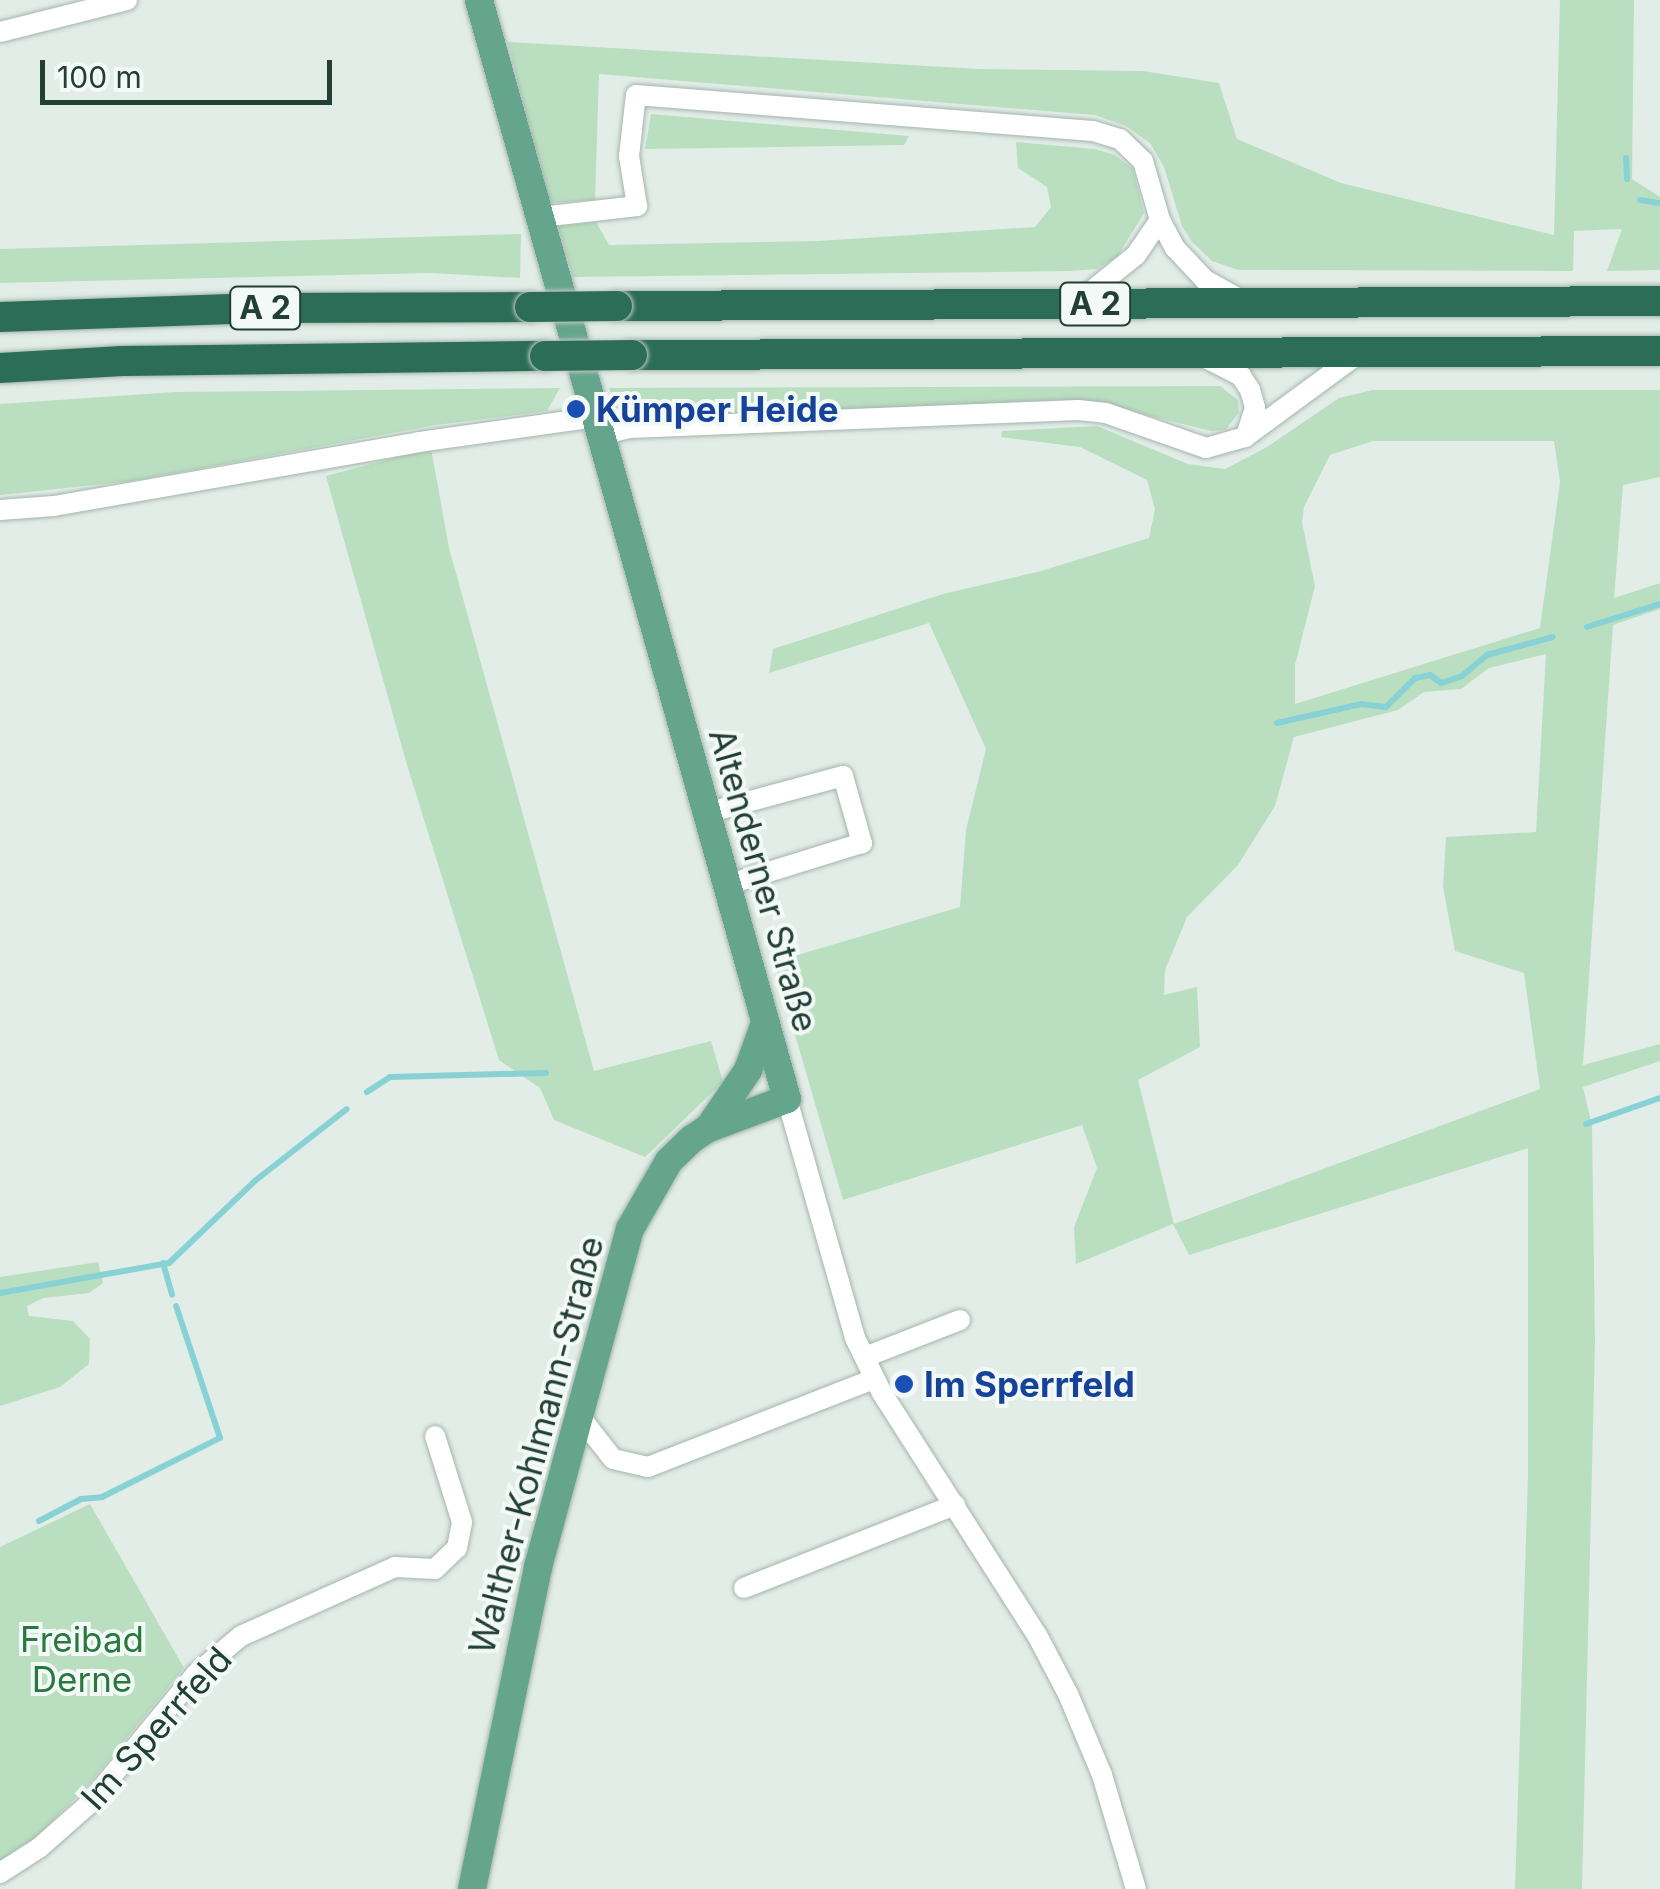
<!DOCTYPE html>
<html>
<head>
<meta charset="utf-8">
<style>
	body { margin:0 }
	#map { position:relative; width:1660px; height:1889px; overflow:hidden; background:#e2ede7; font-family:Inter,sans-serif }
	div>[style] { position:absolute }
	[style*='--x'] { left:calc(var(--x)*1px); top:calc(var(--y)*1px); width:calc(var(--w)*1px); rotate:calc(var(--a)*1deg) }
	.green>* { inset:0; background:#badfc0 }
	.stream>* { height:6px; margin:-3px; padding:0 3px; transform-origin:3px; border-radius:3px; background:#88d2d5 }
	.roads { filter:drop-shadow(0 0 2px #a4b5ae) drop-shadow(0 0 2px #a4b5ae) }
	.minor>* { height:20px; margin:-10px; padding:0 10px; transform-origin:10px; border-radius:10px; background:#fff }
	.major>* { height:28px; margin:-14px; padding:0 14px; transform-origin:14px; border-radius:14px; background:#65a58d }
	.highway>* { height:30px; margin:-15px; padding:0 15px; transform-origin:15px; border-radius:15px; background:#2c6d58 }
	.bridges { filter:drop-shadow(0 0 2px #c1c9c6) drop-shadow(0 0 2px #c1c9c6) }
	.highway-bridge>* { height:30px; margin:-15px; padding:0 15px; transform-origin:15px; border-radius:15px; background:#2c6d58 }
	.dots>* { width:28px; height:28px; translate:-50% -50%; box-sizing:border-box; border:5px solid #f3f9f6; border-radius:50% }
	span { translate:-50% -50%; white-space:nowrap; text-align:center; line-height:1.15; -webkit-text-stroke:8px #f3f9f6; paint-order:stroke }
	.shield-label span { padding:2px 8px; background:#f3f9f6; border:2px solid; border-radius:8px; -webkit-text-stroke-width:0 }
	.shield-label { font-size:32px; color:#213f34; font-weight:700 }
	.transit-label { font-size:35px; color:#164399; font-weight:700 }
	.left { translate:0 -50%; text-align:left }
	.street-label { font-size:35px; color:#213f34 }
	.park-label { font-size:35px; color:#29783e }
	.scale { position:absolute; left:40px; top:60px; width:292px; height:45px; box-sizing:border-box; border:5px solid #213f34; border-top:0; padding-left:12px; font-size:30px; line-height:35px; white-space:nowrap; color:#213f34; -webkit-text-stroke:8px #f3f9f6; paint-order:stroke }
</style>
</head>
<body>
<div id="map">
	<div class="green">
		<i style="clip-path:polygon(1560px 0,1634px 0,1632px 179px,1660px 197px,1660px 270px,1607px 271px,1622px 229px,1574px 231px,1573px 271px,1238px 270px,1212px 261px,1192px 242px,1182px 226px,1164px 167px,1150px 143px,1126px 126px,1095px 115px,599px 74px,595px 200px,548px 203px,508px 42px,980px 69px,1143px 71px,1219px 83px,1237px 139px,1341px 183px,1554px 235px)"></i>
		<i style="clip-path:polygon(651px 114px,909px 136px,904px 145px,645px 149px)"></i>
		<i style="clip-path:polygon(1016px 142px,1095px 149px,1115px 155px,1133px 169px,1144px 213px,1117px 257px,1097px 269px,1070px 271px,573px 277px,558px 226px,596px 222px,609px 245px,819px 241px,1035px 227px,1051px 207px,1047px 187px,1018px 168px)"></i>
		<i style="clip-path:polygon(521px 234px,520px 278px,431px 273px,0 283px,0 249px)"></i>
		<i style="clip-path:polygon(1220px 386px,1238px 400px,1239px 413px,1225px 430px,1211px 431px,1086px 400px,671px 416px,615px 408px,609px 388px)"></i>
		<i style="clip-path:polygon(560px 388px,547px 411px,436px 425px,132px 481px,0 495px,0 404px,175px 392px)"></i>
		<i style="clip-path:polygon(evenodd,1373px 390px,1660px 390px,1660px 477px,1623px 485px,1614px 598px,1660px 583px,1660px 609px,1613px 625px,1583px 1065px,1660px 1044px,1660px 1061px,1583px 1087px,1592px 1126px,1595px 1342px,1582px 1889px,1515px 1889px,1528px 1475px,1528px 1148px,1189px 1255px,1173px 1224px,1076px 1264px,1074px 1227px,1097px 1168px,1082px 1125px,843px 1200px,774px 962px,960px 907px,966px 830px,986px 749px,929px 623px,769px 673px,773px 649px,943px 594px,1041px 571px,1149px 538px,1155px 509px,1147px 480px,1080px 447px,1001px 437px,1002px 431px,1097px 426px,1188px 464px,1225px 469px,1267px 447px,1339px 398px,1373px 390px,1373px 441px,1554px 441px,1560px 482px,1540px 628px,1295px 704px,1295px 665px,1315px 586px,1302px 522px,1304px 507px,1330px 455px,1373px 441px,1373px 390px,1546px 654px,1536px 832px,1446px 837px,1443px 887px,1455px 951px,1524px 973px,1540px 1089px,1174px 1224px,1138px 1080px,1200px 1047px,1197px 987px,1164px 995px,1165px 970px,1187px 917px,1238px 865px,1275px 806px,1294px 737px,1398px 710px,1424px 692px,1461px 689px,1489px 668px,1546px 654px)"></i>
		<i style="clip-path:polygon(431px 448px,449px 548px,594px 1071px,711px 1041px,723px 1082px,645px 1157px,554px 1120px,540px 1088px,499px 1060px,407px 765px,326px 476px)"></i>
		<i style="clip-path:polygon(98px 1262px,103px 1283px,89px 1293px,43px 1298px,27px 1306px,29px 1316px,73px 1321px,90px 1339px,89px 1364px,60px 1387px,0 1406px,0 1277px)"></i>
		<i style="clip-path:polygon(90px 1504px,184px 1668px,89px 1784px,37px 1837px,0 1861px,0 1547px)"></i>
	</div>
	<div class="stream">
		<i style="--x:1626;--y:158;--w:21;--a:87"></i>
		<i style="--x:1640;--y:200;--w:20;--a:9"></i>
		<i style="--x:1587;--y:627;--w:77;--a:-17.5"></i>
		<i style="--x:1277;--y:723;--w:86;--a:-12.7"></i>
		<i style="--x:1361;--y:704;--w:25;--a:7"></i>
		<i style="--x:1386;--y:707;--w:41;--a:-45"></i>
		<i style="--x:1415;--y:678;--w:15;--a:-11"></i>
		<i style="--x:1430;--y:675;--w:14;--a:36"></i>
		<i style="--x:1441;--y:683;--w:22;--a:-18"></i>
		<i style="--x:1462;--y:676;--w:33;--a:-40"></i>
		<i style="--x:1487;--y:655;--w:68;--a:-15.3"></i>
		<i style="--x:367;--y:1092;--w:27;--a:-33"></i>
		<i style="--x:390;--y:1077;--w:156;--a:-1.5"></i>
		<i style="--x:1586;--y:1124;--w:78;--a:-19.4"></i>
		<i style="--x:163;--y:1263;--w:33;--a:74"></i>
		<i style="--x:0;--y:1293;--w:172;--a:-10.1"></i>
		<i style="--x:169;--y:1263;--w:120;--a:-43.7"></i>
		<i style="--x:256;--y:1180;--w:115;--a:-38"></i>
		<i style="--x:39;--y:1521;--w:47;--a:-27.6"></i>
		<i style="--x:81;--y:1499;--w:21;--a:-5"></i>
		<i style="--x:102;--y:1497;--w:132;--a:-26.6"></i>
		<i style="--x:220;--y:1438;--w:139;--a:-108.4"></i>
	</div>
	<div class="roads">
		<div class="minor">
			<i style="--x:0;--y:32;--w:131;--a:-14.1"></i>
			<i style="--x:541;--y:217;--w:97;--a:-6.5"></i>
			<i style="--x:637;--y:206;--w:51;--a:-99.1"></i>
			<i style="--x:629;--y:156;--w:61;--a:-83.5"></i>
			<i style="--x:636;--y:95;--w:458;--a:4.5"></i>
			<i style="--x:1093;--y:131;--w:28;--a:17"></i>
			<i style="--x:1120;--y:139;--w:32;--a:44"></i>
			<i style="--x:1143;--y:161;--w:61;--a:73.9"></i>
			<i style="--x:1160;--y:220;--w:32;--a:62"></i>
			<i style="--x:1175;--y:248;--w:44;--a:46.8"></i>
			<i style="--x:1205;--y:280;--w:43;--a:28.9"></i>
			<i style="--x:1078;--y:302;--w:75;--a:-39"></i>
			<i style="--x:1136;--y:255;--w:42;--a:-55.6"></i>
			<i style="--x:1204;--y:357;--w:42;--a:27.2"></i>
			<i style="--x:1241;--y:376;--w:17;--a:57"></i>
			<i style="--x:1250;--y:390;--w:19;--a:74"></i>
			<i style="--x:1255;--y:408;--w:28;--a:108"></i>
			<i style="--x:601;--y:435;--w:30;--a:-14"></i>
			<i style="--x:630;--y:428;--w:448;--a:-2.3"></i>
			<i style="--x:1078;--y:410;--w:28;--a:6"></i>
			<i style="--x:1106;--y:413;--w:106;--a:19.3"></i>
			<i style="--x:1206;--y:448;--w:41;--a:-15.8"></i>
			<i style="--x:1245;--y:437;--w:140;--a:-36.3"></i>
			<i style="--x:0;--y:510;--w:54;--a:-4.2"></i>
			<i style="--x:54;--y:506;--w:371;--a:-9.9"></i>
			<i style="--x:419;--y:442;--w:179;--a:-8"></i>
			<i style="--x:706;--y:813;--w:142;--a:-15.1"></i>
			<i style="--x:843;--y:776;--w:70;--a:74.2"></i>
			<i style="--x:862;--y:843;--w:142;--a:162.8"></i>
			<i style="--x:787;--y:1099;--w:248;--a:74.1"></i>
			<i style="--x:855;--y:1338;--w:61;--a:63.9"></i>
			<i style="--x:882;--y:1393;--w:287;--a:57.4"></i>
			<i style="--x:1037;--y:1635;--w:67;--a:62.3"></i>
			<i style="--x:1068;--y:1694;--w:88;--a:67.2"></i>
			<i style="--x:1102;--y:1775;--w:119;--a:73.4"></i>
			<i style="--x:865;--y:1357;--w:102;--a:-21.3"></i>
			<i style="--x:577;--y:1413;--w:58;--a:52"></i>
			<i style="--x:613;--y:1459;--w:36;--a:13"></i>
			<i style="--x:648;--y:1467;--w:243;--a:-21.3"></i>
			<i style="--x:744;--y:1588;--w:227;--a:-21.5"></i>
			<i style="--x:0;--y:1873;--w:46;--a:-32.7"></i>
			<i style="--x:39;--y:1848;--w:65;--a:-41.3"></i>
			<i style="--x:88;--y:1805;--w:168;--a:-50.5"></i>
			<i style="--x:195;--y:1675;--w:60;--a:-40.3"></i>
			<i style="--x:241;--y:1636;--w:169;--a:-24.1"></i>
			<i style="--x:395;--y:1567;--w:40;--a:2.9"></i>
			<i style="--x:435;--y:1569;--w:30;--a:-44"></i>
			<i style="--x:457;--y:1548;--w:26;--a:-79"></i>
			<i style="--x:462;--y:1522;--w:90;--a:-107.4"></i>
		</div>
		<div class="major">
			<i style="--x:710;--y:1126;--w:68;--a:-55.8"></i>
			<i style="--x:748;--y:1070;--w:50;--a:-70.1"></i>
			<i style="--x:472;--y:1889;--w:329;--a:-78.4"></i>
			<i style="--x:538;--y:1567;--w:350;--a:-74.8"></i>
			<i style="--x:630;--y:1229;--w:78;--a:-60.2"></i>
			<i style="--x:669;--y:1161;--w:32;--a:-44"></i>
			<i style="--x:692;--y:1139;--w:18;--a:-34"></i>
			<i style="--x:707;--y:1129;--w:85;--a:-20.6"></i>
			<i style="--x:787;--y:1099;--w:1141;--a:-105.66"></i>
		</div>
		<div class="highway">
			<i style="--x:617;--y:306;--w:1043;--a:-0.27"></i>
			<i style="--x:0;--y:317;--w:253;--a:-2"></i>
			<i style="--x:253;--y:308;--w:277;--a:-0.2"></i>
			<i style="--x:632;--y:355;--w:1028;--a:-0.22"></i>
			<i style="--x:0;--y:368;--w:122;--a:-3.3"></i>
			<i style="--x:122;--y:361;--w:423;--a:-0.7"></i>
		</div>
	</div>
	<div class="bridges">
		<div class="highway-bridge">
			<i style="--x:530;--y:307;--w:87;--a:-0.7"></i>
			<i style="--x:545;--y:356;--w:87;--a:-0.7"></i>
		</div>
	</div>
	<div class="dots">
		<i style="left:576px;top:409px;background:#1a4fb4"></i>
		<i style="left:904px;top:1384px;background:#1a4fb4"></i>
	</div>
	<div class="shield-label">
		<span style="left:1095px;top:304px">A 2</span>
		<span style="left:265px;top:308px">A 2</span>
	</div>
	<div class="transit-label">
		<span class="left" style="left:596px;top:409px">Kümper Heide</span>
		<span class="left" style="left:924px;top:1384px">Im Sperrfeld</span>
	</div>
	<div class="street-label">
		<span style="left:764px;top:880px;rotate:74deg">Altenderner Straße</span>
		<span style="left:536px;top:1445px;rotate:-75deg">Walther-Kohlmann-Straße</span>
		<span style="left:156px;top:1728px;rotate:-48deg">Im Sperrfeld</span>
	</div>
	<div class="park-label">
		<span style="left:82px;top:1659px">Freibad<br>Derne</span>
	</div>
	<div class="scale">100 m</div>
</div>
</body>
</html>
